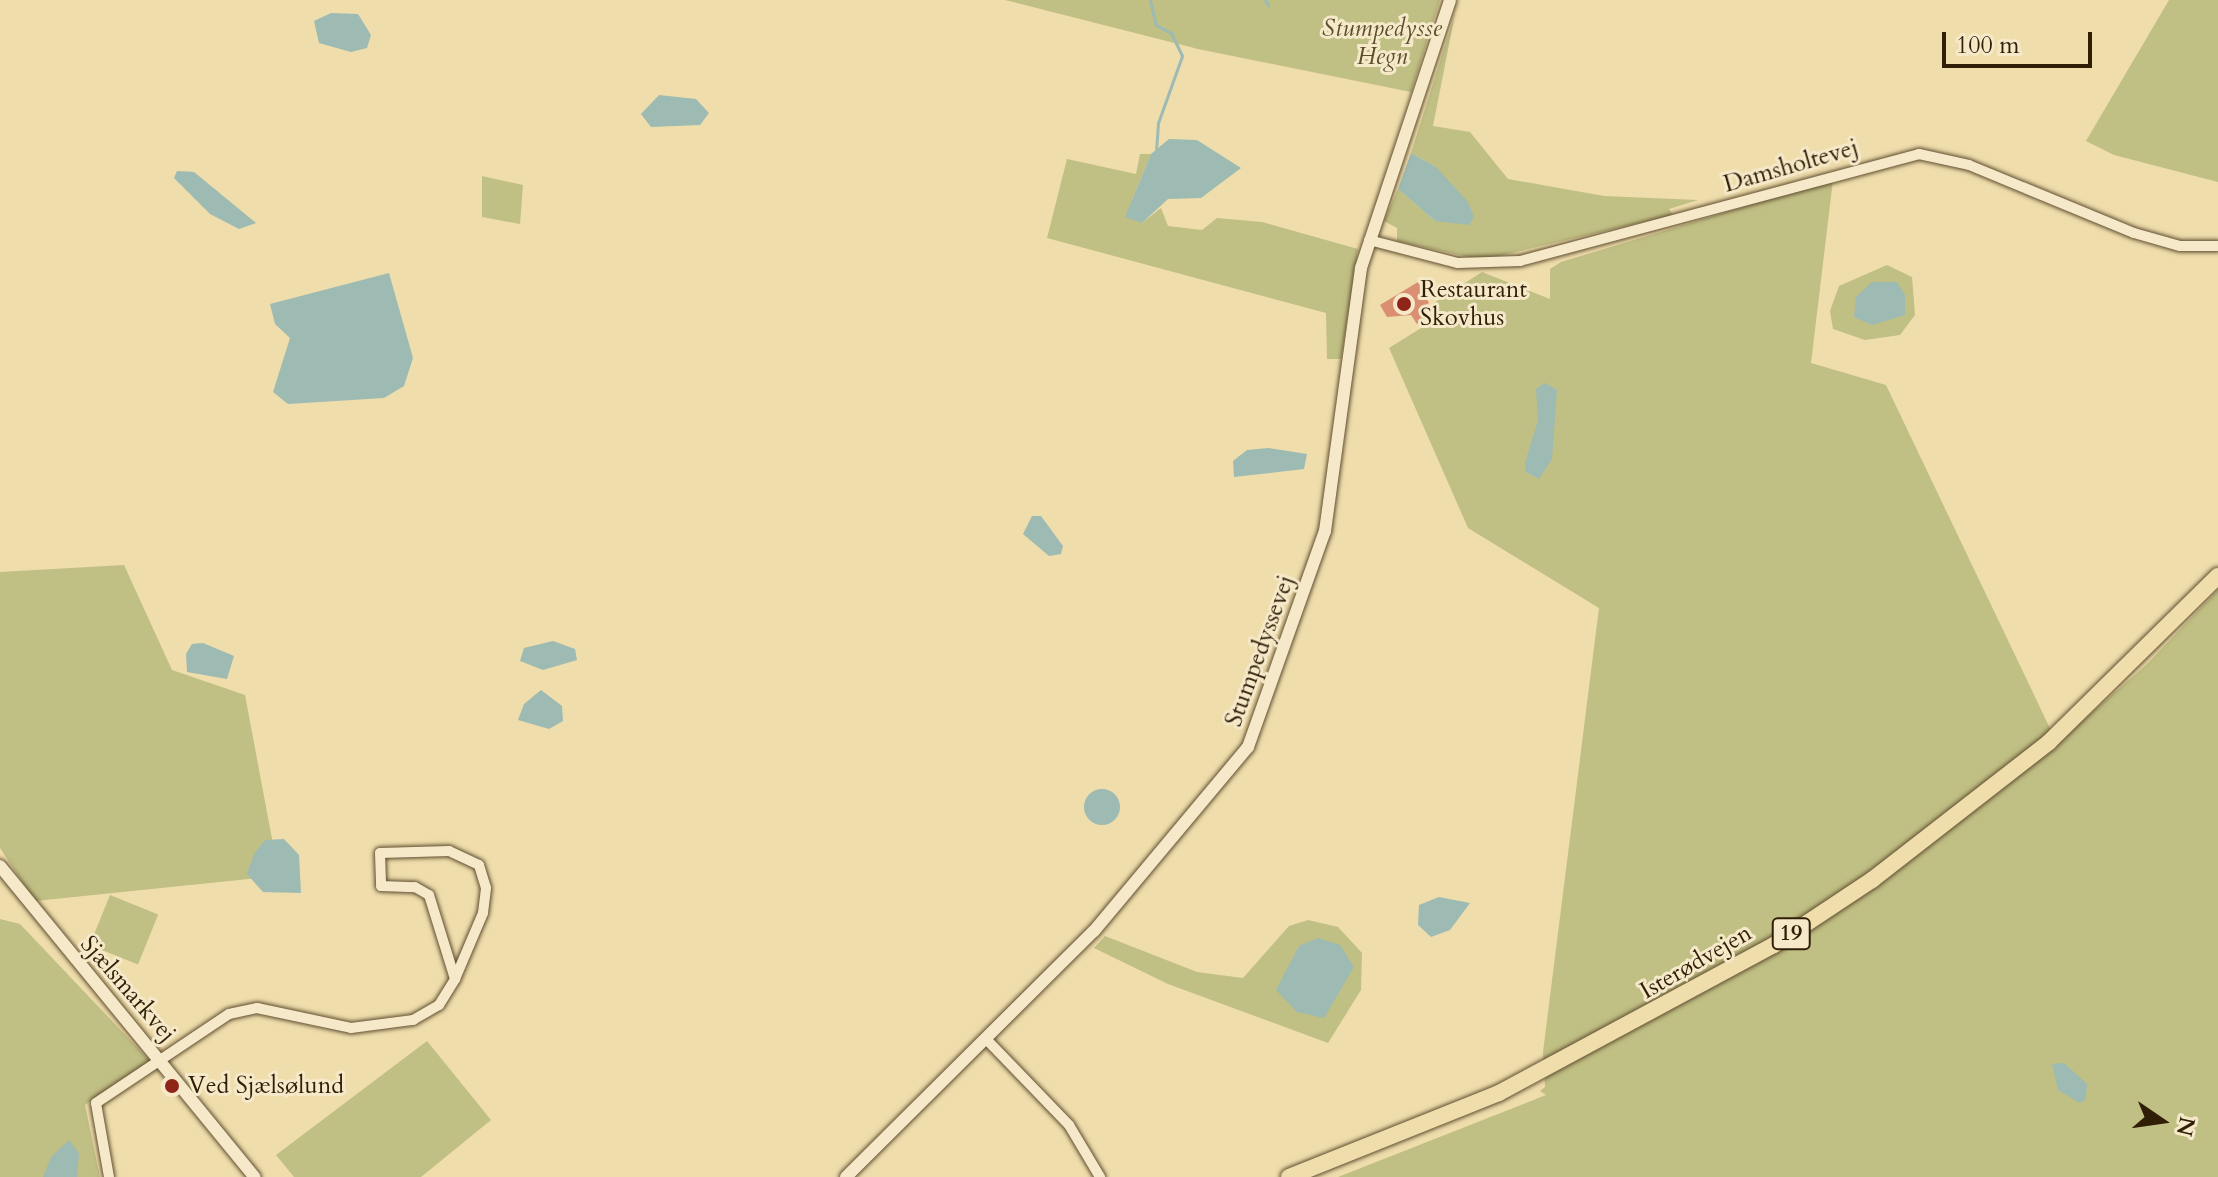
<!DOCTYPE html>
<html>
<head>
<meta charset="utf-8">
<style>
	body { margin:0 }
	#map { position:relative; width:2218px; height:1177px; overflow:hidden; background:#efddac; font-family:Cardo,serif }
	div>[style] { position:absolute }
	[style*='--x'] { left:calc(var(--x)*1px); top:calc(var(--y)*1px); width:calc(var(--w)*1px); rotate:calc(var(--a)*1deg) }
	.green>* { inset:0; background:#c0bf84; transform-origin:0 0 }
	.water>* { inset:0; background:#9dbab3 }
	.round { border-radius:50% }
	.stream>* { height:3px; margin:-1.5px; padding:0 1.5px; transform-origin:1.5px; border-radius:1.5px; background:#9dbab3 }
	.building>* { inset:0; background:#da8f73 }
	.roads { filter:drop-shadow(0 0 2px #604e30) drop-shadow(0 0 2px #604e30) }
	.minor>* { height:10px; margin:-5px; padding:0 5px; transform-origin:5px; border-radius:5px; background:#f5e9c9 }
	.tertiary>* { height:12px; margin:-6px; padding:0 6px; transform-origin:6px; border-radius:6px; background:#f5e9c9 }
	.trunk>* { height:16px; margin:-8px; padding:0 8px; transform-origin:8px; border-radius:8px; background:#efddac }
	.dots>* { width:22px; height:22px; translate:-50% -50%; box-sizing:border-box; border:4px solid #f5e9c9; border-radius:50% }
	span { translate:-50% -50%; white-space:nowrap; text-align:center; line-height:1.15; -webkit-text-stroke:6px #f5e9c9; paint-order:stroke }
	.shield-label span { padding:2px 6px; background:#f5e9c9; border:2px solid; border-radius:6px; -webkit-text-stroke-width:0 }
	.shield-label { font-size:22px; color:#301e07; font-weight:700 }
	.park-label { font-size:24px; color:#5b4e2c; font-style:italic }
	.street-label { font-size:24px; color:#301e07 }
	.poi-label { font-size:24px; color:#301e07 }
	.left { translate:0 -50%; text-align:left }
	.north { position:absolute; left:2122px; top:1081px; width:80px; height:80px; -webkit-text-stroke:6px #f5e9c9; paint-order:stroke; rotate:103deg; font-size:22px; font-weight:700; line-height:32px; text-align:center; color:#301e07 }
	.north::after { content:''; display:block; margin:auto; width:28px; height:36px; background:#301e07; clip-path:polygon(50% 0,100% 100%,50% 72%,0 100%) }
	.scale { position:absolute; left:1942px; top:32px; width:150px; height:36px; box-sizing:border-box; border:4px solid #301e07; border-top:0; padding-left:10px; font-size:24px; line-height:28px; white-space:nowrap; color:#301e07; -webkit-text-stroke:6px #f5e9c9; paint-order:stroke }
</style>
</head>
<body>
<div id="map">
	<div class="green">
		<i style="clip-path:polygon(1005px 0,1440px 0,1411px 92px,1198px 49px)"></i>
		<i style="clip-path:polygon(2169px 0,2218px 0,2218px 182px,2114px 155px,2086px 141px)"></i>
		<i style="clip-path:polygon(1455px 14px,1433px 126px,1470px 132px,1508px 179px,1604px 196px,1698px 200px,1669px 209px,1673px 215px,1482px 260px,1397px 241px,1397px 228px,1384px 221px,1398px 189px,1435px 221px,1436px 167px,1411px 153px)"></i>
		<i style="clip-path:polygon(1140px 154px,1151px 154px,1132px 200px,1142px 223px,1161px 208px,1168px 226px,1202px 230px,1217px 218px,1262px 222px,1358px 249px,1341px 359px,1327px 359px,1326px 313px,1047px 238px,1067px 159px,1136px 174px)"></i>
		<i style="clip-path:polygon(482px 176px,523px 185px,520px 224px,482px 217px)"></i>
		<i style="clip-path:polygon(1833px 180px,1811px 363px,1886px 385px,2057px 743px,2146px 665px,2218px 590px,2218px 1177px,1338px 1177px,1546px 1095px,1540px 1091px,1545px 1087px,1543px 1052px,1599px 608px,1468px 528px,1389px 348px,1434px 320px,1426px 308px,1482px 272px,1550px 299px,1550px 269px,1561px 262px)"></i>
		<i style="clip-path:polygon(1887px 265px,1912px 277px,1915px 315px,1900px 335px,1865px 340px,1833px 329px,1830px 311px,1839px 286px)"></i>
		<i style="clip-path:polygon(124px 565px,172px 670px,245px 695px,279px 876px,35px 901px,0 848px,0 572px)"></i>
		<i style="left:110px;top:895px;width:52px;height:54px;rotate:22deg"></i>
		<i style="clip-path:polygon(0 919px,20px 924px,150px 1061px,85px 1105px,100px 1177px,0 1177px)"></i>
		<i style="clip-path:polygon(1308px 920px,1338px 927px,1362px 953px,1361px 990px,1328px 1043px,1168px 984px,1094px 948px,1105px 936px,1197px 972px,1243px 978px,1289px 926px)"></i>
		<i style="clip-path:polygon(427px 1041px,491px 1120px,421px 1177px,294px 1177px,276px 1155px)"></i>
	</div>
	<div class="water">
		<i style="clip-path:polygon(331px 13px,358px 14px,371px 35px,367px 48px,351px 52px,319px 43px,314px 21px)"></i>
		<i style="clip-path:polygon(659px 95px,696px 99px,709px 113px,700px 125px,651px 127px,641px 114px)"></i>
		<i style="clip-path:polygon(1169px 139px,1197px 140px,1241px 168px,1201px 198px,1168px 199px,1142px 223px,1125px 217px,1151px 154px)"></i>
		<i style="clip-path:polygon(1411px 153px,1436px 167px,1468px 202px,1474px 217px,1469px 225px,1435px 221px,1398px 189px)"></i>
		<i style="clip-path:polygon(177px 171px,194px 172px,256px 223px,239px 229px,210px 214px,174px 178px)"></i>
		<i style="clip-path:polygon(389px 273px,413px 358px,404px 386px,384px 398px,288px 404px,273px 392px,290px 338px,275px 324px,270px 304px)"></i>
		<i style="clip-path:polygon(1872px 282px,1897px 282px,1905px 295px,1905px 315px,1872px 325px,1854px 317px,1856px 297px)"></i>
		<i style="clip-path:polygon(1545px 383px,1557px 390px,1552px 459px,1539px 479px,1526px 472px,1525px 463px,1538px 420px,1536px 389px)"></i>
		<i style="clip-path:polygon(1268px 448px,1307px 454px,1304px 469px,1234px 477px,1233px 461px,1247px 450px)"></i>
		<i style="clip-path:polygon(1032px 516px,1041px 516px,1063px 546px,1061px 554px,1049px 556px,1023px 534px)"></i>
		<i style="clip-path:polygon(553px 641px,575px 649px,577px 660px,543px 670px,520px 661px,524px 648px)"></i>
		<i style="clip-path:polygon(203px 643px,234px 656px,227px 679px,187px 672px,186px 654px,192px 644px)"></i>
		<i style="clip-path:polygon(541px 690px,562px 706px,563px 721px,549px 729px,518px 720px,524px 704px)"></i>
		<i class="round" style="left:1084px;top:789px;width:36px;height:36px"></i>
		<i style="clip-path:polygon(284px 839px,299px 855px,301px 893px,263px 892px,247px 874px,254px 854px,265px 840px)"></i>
		<i style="clip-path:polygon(1439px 897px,1470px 903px,1450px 930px,1431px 937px,1418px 925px,1419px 905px)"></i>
		<i style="clip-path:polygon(1318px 938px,1340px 945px,1354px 967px,1324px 1018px,1297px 1012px,1276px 990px,1299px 946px)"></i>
		<i style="clip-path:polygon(2064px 1063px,2087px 1084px,2086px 1099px,2080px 1103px,2058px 1090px,2052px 1064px)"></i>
		<i style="clip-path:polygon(69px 1140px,79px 1153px,77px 1177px,43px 1177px,51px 1157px)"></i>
	</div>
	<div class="stream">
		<i style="--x:1150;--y:0;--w:26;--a:77"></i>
		<i style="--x:1156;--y:25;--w:17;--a:28"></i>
		<i style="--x:1171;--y:33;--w:25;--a:64"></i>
		<i style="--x:1182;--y:56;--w:71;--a:109.7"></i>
		<i style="--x:1158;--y:123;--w:26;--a:94"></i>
		<i style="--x:1265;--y:0;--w:6;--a:59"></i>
	</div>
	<div class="building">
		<i style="clip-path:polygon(1418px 282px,1429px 303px,1419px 309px,1425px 319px,1417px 324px,1411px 315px,1387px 317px,1380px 305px)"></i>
	</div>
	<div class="roads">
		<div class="minor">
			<i style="--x:1369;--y:240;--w:92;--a:14.5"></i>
			<i style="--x:1458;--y:263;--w:62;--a:-1.8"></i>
			<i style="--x:1520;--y:261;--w:413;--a:-15"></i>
			<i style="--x:1919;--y:154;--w:51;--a:12.4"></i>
			<i style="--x:1969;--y:165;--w:178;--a:22.4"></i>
			<i style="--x:2134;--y:233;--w:48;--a:15.8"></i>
			<i style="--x:2180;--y:246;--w:38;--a:0"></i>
			<i style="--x:988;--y:1041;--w:117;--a:46"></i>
			<i style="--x:1069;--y:1125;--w:61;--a:59.2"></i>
			<i style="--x:109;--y:1177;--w:75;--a:-100"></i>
			<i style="--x:96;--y:1103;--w:160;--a:-33.8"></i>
			<i style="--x:229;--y:1014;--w:29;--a:-12"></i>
			<i style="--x:257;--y:1008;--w:96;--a:12"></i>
			<i style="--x:351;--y:1028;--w:63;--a:-7.4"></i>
			<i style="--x:413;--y:1020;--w:30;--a:-30"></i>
			<i style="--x:439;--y:1005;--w:31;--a:-58"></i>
			<i style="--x:455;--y:979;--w:72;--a:-67"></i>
			<i style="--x:483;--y:913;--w:25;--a:-83"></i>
			<i style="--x:486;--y:888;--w:24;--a:-107"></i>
			<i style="--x:479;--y:865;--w:33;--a:-155"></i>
			<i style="--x:449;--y:851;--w:69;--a:178.3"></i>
			<i style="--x:380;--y:853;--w:33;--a:88"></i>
			<i style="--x:381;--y:886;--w:34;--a:2"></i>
			<i style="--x:415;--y:887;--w:16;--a:30"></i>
			<i style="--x:429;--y:895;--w:88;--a:72.8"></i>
		</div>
		<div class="tertiary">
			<i style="--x:0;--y:866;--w:402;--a:50.7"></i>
			<i style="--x:846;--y:1177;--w:349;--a:-44.8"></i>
			<i style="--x:1094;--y:931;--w:240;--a:-50.1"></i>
			<i style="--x:1248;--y:747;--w:229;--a:-70.4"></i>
			<i style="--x:1325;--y:531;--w:265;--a:-82.2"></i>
			<i style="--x:1361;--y:268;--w:282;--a:-71.6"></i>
		</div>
		<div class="trunk">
			<i style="--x:1289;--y:1177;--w:226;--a:-21.8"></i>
			<i style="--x:1499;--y:1093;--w:312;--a:-28.3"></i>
			<i style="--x:1774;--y:945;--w:118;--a:-33.6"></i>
			<i style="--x:1872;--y:880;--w:224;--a:-37.9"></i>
			<i style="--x:2049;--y:742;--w:237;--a:-44.5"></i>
		</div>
	</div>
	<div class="dots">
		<i style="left:1404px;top:304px;background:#8f2418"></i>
		<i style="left:172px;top:1086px;background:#8f2418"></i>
	</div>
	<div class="shield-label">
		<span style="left:1791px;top:934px">19</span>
	</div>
	<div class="park-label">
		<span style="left:1382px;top:43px">Stumpedysse<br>Hegn</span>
	</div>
	<div class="street-label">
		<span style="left:1791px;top:166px;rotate:-16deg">Damsholtevej</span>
		<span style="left:1260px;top:651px;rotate:-70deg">Stumpedyssevej</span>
		<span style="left:1696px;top:962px;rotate:-30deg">Isterødvejen</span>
		<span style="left:128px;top:989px;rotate:49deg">Sjælsmarkvej</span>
	</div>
	<div class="poi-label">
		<span class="left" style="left:1420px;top:304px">Restaurant<br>Skovhus</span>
		<span class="left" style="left:188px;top:1086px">Ved Sjælsølund</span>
	</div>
	<div class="north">N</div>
	<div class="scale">100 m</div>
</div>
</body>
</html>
